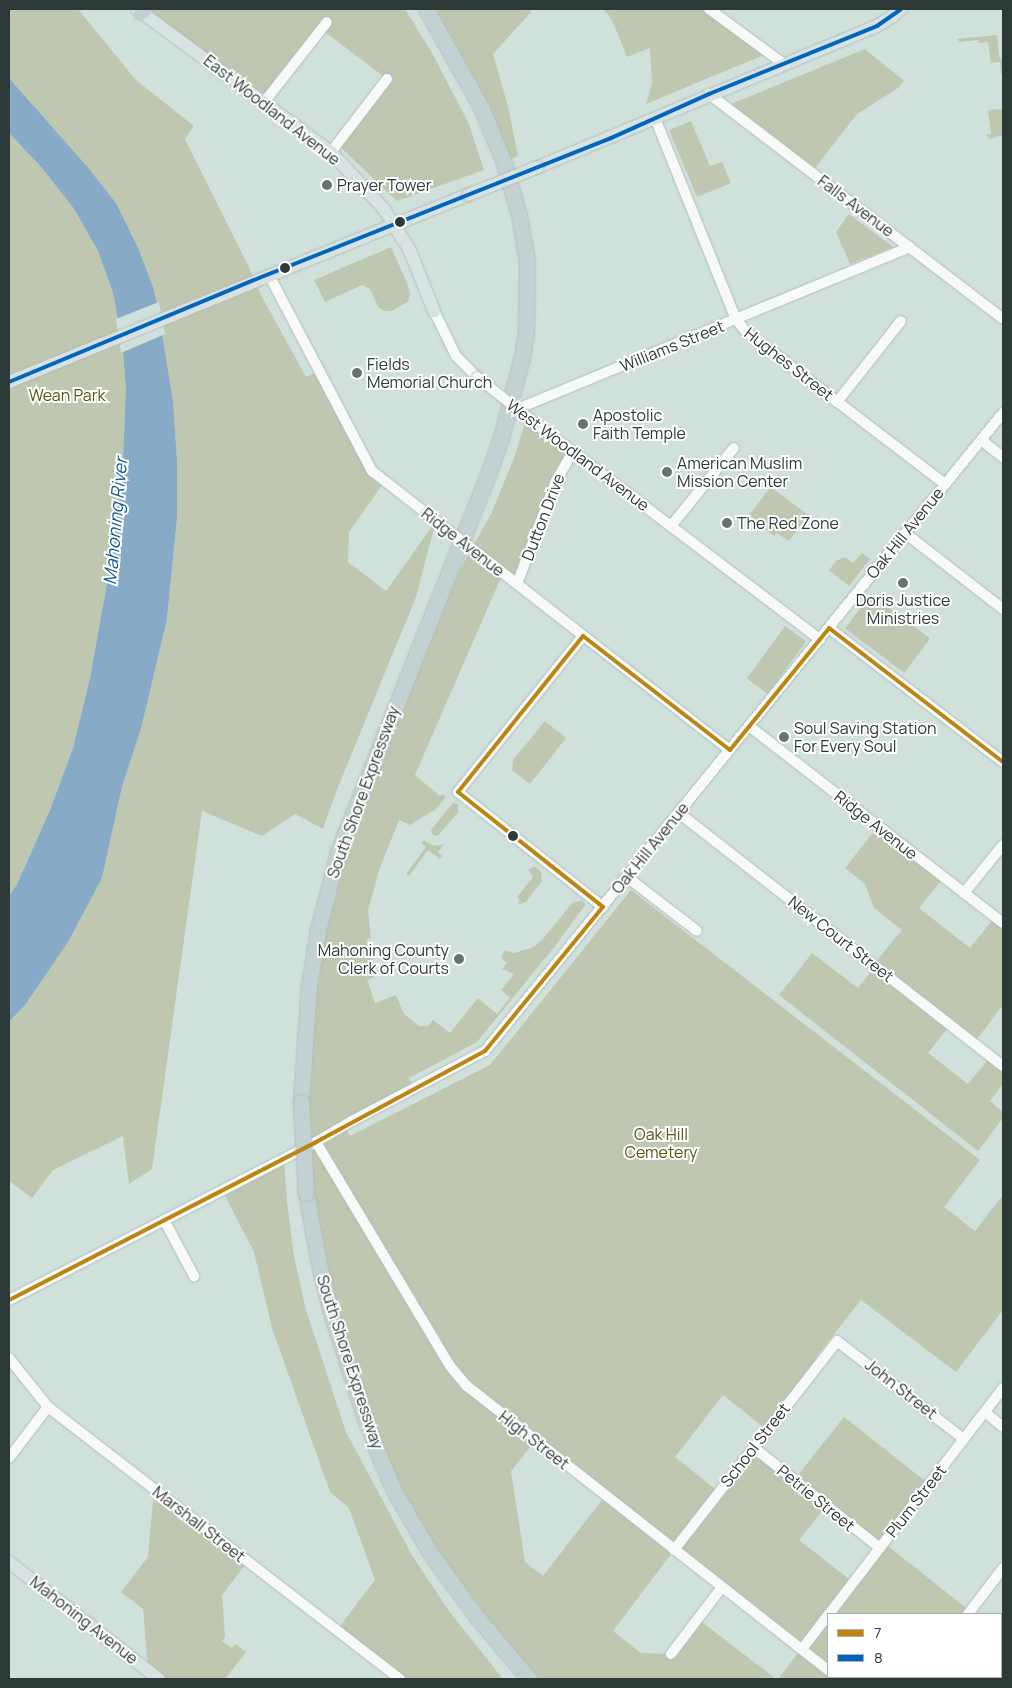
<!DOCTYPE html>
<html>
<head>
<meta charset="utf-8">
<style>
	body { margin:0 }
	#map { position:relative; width:1012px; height:1688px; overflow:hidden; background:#d0e1dc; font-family:Manrope,sans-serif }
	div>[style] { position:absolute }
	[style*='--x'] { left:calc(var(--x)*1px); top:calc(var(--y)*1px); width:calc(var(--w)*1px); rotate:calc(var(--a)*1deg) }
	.green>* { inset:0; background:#bfc7b1; transform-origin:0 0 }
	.water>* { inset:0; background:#87abc7 }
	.pier>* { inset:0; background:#d0e1dc }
	.roads { filter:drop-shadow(0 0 1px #b1bfbb) drop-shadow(0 0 1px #b1bfbb) }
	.minor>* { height:10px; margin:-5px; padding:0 5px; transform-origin:5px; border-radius:5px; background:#f8fafa }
	.major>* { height:12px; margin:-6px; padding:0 6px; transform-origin:6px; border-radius:6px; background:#d8e2e3 }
	.highway>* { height:15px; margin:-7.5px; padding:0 7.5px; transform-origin:7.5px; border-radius:7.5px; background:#c3d1d3 }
	.bridges { filter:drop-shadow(0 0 1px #b1bfbb) drop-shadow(0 0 1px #b1bfbb) }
	.minor-bridge>* { height:10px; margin:-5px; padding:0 5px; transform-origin:5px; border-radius:5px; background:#f8fafa }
	.major-bridge>* { height:12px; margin:-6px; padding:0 6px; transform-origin:6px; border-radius:6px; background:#d8e2e3 }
	.highway-bridge>* { height:15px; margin:-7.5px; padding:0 7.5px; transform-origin:7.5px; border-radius:7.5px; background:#c3d1d3 }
	.bus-1>* { height:4px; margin:-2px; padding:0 2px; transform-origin:2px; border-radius:2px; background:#ba8510 }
	.bus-2>* { height:4px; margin:-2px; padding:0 2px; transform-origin:2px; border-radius:2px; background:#0065bd }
	.dots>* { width:14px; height:14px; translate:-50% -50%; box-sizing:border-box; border:2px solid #fff; border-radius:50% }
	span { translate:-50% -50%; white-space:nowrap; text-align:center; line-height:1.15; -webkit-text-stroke:4px #fff; paint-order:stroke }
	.street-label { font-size:16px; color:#2d3936 }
	.poi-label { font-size:16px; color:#2d3936 }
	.left { translate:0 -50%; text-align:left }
	.right { translate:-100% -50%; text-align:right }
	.park-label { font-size:16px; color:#55550e }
	.water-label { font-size:18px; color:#165a90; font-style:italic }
	.frame { position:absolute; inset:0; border:10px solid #2d3936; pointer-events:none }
	.legend { position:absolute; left:827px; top:1613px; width:175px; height:65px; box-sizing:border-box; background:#fff; border:1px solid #abb0af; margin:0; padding:6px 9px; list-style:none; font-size:15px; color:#2d3936 }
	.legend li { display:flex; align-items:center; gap:10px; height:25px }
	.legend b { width:25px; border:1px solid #abb0af }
</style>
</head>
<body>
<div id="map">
	<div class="green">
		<i style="clip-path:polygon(9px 9px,78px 9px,136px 80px,194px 126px,185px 139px,248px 265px,261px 295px,306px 377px,319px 371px,372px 471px,385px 481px,349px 532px,348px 562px,386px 591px,436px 521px,416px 597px,336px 792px,323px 829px,295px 814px,262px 836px,202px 811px,152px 1169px,129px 1184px,123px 1136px,53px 1170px,32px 1198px,9px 1181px,9px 1022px,25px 1005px,102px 878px,122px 787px,142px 725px,167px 619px,177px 518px,177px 460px,173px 401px,159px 314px,85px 164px,9px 78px)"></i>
		<i style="clip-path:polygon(137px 9px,405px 9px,432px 53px,469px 124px,484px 170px,397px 201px,337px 144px,387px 79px,321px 29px,265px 101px)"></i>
		<i style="clip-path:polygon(426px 9px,530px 9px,531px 12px,493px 54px,508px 106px,518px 156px,503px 162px)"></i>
		<i style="clip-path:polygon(601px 9px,709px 9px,769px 53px,646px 104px,652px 84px,650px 48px,627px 57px,615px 27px,608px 14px)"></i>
		<i style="clip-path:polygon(997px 35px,999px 56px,1003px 62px,1003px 73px,1001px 74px,1000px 62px,991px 63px,988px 42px,979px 43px,979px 40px,960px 42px,957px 39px)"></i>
		<i style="clip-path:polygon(865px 49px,904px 81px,898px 88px,857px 114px,815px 168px,731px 104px)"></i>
		<i style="clip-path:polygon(1002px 109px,1003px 135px,990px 139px,986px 135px,991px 134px,988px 110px)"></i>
		<i style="clip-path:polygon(691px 121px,710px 166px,722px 162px,731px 183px,697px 197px,669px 130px)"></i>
		<i style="clip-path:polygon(9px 133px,42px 168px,74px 209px,98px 251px,113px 293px,122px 341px,126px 388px,123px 459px,114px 544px,90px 678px,73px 748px,50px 810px,18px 882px,9px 897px)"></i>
		<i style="clip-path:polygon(849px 214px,893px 247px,850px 264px,836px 232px)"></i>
		<i style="clip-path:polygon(391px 247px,407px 283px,410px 293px,409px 301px,392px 311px,385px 311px,379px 308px,370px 289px,362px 285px,325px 302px,314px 280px)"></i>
		<i style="clip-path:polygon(evenodd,527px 417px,573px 452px,517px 584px,503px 573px,415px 775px,440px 796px,442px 794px,446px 797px,436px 809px,410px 825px,399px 820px,379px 870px,368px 911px,371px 938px,366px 940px,375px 968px,372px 970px,374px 977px,367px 980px,375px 1003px,396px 995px,404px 1014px,419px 1026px,428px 1026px,433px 1020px,450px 1033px,478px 998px,497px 1014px,510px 998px,501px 990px,514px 974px,502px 969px,507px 963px,501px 958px,505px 950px,514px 953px,534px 947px,543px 939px,573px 902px,582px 901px,586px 904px,555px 946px,477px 1042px,409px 1078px,414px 1088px,344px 1126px,350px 1136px,490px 1065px,631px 890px,980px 1160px,944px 1207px,975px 1231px,1003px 1195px,1003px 1310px,956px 1372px,861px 1300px,816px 1357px,819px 1361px,767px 1430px,723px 1395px,675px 1457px,719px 1492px,753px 1447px,794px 1480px,844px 1417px,929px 1484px,884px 1543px,970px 1611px,968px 1614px,828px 1614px,828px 1677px,920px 1677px,918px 1679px,778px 1679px,801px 1649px,674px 1550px,613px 1631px,641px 1653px,671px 1654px,698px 1619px,776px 1679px,529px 1679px,431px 1554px,350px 1375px,320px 1269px,301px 1102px,329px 882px,424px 635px,492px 512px,514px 458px,527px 417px,535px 1441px,605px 1496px,543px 1576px,525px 1562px,511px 1471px,535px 1441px,527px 417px,826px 1506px,879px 1548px,853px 1582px,799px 1540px,826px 1506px)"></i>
		<i style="clip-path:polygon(771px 487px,808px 515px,789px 541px,777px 533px,774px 536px,748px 516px)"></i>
		<i style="clip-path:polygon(862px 553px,870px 559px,849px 586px,829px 570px,836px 561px,845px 557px,853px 563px)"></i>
		<i style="left:871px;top:594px;width:74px;height:43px;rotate:37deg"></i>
		<i style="left:785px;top:626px;width:26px;height:65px;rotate:36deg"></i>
		<i style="clip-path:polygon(545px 721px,566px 738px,530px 784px,512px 770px,513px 760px)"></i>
		<i style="clip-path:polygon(453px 803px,458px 804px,458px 812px,438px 836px,433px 835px,431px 830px)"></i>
		<i style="clip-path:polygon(878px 826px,944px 877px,919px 908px,970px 948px,995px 917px,1003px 923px,1003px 1005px,974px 1043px,950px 1025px,928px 1053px,968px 1084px,991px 1056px,1003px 1066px,1003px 1084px,990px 1101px,1003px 1112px,1003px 1118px,978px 1151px,779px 995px,812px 953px,858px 988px,875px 967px,873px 965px,902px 930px,874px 908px,865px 884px,845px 868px)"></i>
		<i style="clip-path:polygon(424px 840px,434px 846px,444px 844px,438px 852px,442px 856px,440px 859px,428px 850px,409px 876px,406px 874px,426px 847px,421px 843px)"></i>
		<i style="clip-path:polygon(534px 866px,541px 872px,542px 881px,526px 902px,520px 904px,518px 903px,520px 900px,517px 897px,533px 877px,528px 870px)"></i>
		<i style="clip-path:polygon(284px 1159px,287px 1201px,294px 1256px,306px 1310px,346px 1432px,413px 1557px,449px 1611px,503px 1679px,400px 1679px,337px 1630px,375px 1580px,349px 1508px,330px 1492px,272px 1328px,254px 1252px,222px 1190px)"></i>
		<i style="clip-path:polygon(154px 1489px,248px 1561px,222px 1595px,225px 1637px,222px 1641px,232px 1648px,235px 1644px,246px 1652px,225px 1679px,159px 1679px,148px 1671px,143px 1609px,121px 1592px,148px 1557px)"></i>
	</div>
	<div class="water">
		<i style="clip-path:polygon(9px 78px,85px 164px,116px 203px,138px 248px,153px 287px,159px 314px,173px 401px,177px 460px,177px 518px,167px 619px,142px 725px,122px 787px,102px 878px,68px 942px,25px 1005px,9px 1022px,9px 897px,18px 882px,50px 810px,73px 748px,90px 678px,114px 544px,123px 459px,126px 388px,122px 341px,113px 293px,98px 251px,74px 209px,42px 168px,9px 133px)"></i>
	</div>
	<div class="pier">
		<i style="clip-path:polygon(159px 302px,165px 334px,121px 353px,116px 319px)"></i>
	</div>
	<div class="roads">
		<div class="minor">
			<i style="--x:709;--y:9;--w:93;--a:36.3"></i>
			<i style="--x:709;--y:94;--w:370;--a:37.4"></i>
			<i style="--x:265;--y:101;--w:100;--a:-51.9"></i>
			<i style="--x:655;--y:118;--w:217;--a:68.1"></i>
			<i style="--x:736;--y:319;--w:16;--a:52"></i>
			<i style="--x:746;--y:332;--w:250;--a:37.4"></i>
			<i style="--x:331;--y:152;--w:92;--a:-52.5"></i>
			<i style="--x:269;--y:275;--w:221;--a:62.3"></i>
			<i style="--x:372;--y:471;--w:70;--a:38"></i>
			<i style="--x:434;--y:311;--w:50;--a:63.9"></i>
			<i style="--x:456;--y:356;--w:30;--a:45"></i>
			<i style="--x:837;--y:402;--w:103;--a:-51.7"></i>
			<i style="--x:517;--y:409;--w:425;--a:-22.4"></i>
			<i style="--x:535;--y:423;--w:358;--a:37.2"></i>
			<i style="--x:981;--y:440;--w:28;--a:38"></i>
			<i style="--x:671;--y:526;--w:100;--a:-51.1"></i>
			<i style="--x:905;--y:533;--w:124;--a:37.8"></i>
			<i style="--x:480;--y:555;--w:317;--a:38"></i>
			<i style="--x:517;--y:584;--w:110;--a:-69.3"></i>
			<i style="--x:556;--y:481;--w:34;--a:-60"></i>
			<i style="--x:829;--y:628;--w:220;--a:37.6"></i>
			<i style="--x:583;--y:636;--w:200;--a:128.7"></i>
			<i style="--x:458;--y:792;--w:185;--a:38.4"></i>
			<i style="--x:749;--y:726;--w:321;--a:37.8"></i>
			<i style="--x:679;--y:813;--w:411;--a:38"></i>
			<i style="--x:627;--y:877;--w:88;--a:37.6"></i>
			<i style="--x:964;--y:893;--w:62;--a:-50.9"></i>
			<i style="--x:316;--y:1142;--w:261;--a:59.1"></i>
			<i style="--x:450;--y:1366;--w:26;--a:50"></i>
			<i style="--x:467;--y:1386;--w:459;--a:38.2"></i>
			<i style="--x:164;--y:1220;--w:64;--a:61.8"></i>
			<i style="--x:9;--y:1300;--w:345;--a:-27.2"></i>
			<i style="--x:316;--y:1142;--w:42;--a:-30.3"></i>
			<i style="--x:352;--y:1121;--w:150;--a:-27.8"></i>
			<i style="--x:485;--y:1051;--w:822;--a:-50.93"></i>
			<i style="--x:9;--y:1358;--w:63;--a:51.5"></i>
			<i style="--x:48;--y:1407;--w:445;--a:37.7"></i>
			<i style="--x:985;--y:1412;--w:23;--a:40"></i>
			<i style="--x:753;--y:1447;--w:162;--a:38.5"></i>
			<i style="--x:9;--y:1458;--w:64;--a:-52.6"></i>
			<i style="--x:674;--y:1550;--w:265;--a:-52"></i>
			<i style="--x:837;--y:1341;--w:160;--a:37.7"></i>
			<i style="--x:829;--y:1614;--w:285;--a:-52.4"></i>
			<i style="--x:968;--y:1614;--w:58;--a:-52.7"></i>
			<i style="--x:802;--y:1649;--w:43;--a:-52.6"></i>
			<i style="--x:671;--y:1654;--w:84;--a:-52.7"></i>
			<i style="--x:837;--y:1677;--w:4;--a:34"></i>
			<i style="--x:918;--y:1679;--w:3;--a:-45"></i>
		</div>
		<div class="major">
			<i style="--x:137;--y:9;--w:241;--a:36.4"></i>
			<i style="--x:331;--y:152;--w:78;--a:47.1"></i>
			<i style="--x:384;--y:209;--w:19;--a:58"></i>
			<i style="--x:394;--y:225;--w:31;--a:58"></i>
			<i style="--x:410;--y:251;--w:65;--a:68.2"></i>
			<i style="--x:538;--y:167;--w:367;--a:-22.6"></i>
			<i style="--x:877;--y:26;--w:19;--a:-32"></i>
			<i style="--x:893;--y:16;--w:11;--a:-41"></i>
			<i style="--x:9;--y:382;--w:496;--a:-22.2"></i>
			<i style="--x:9;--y:1562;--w:190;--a:38"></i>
		</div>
		<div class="highway">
			<i style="--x:141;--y:12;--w:4;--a:-56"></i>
			<i style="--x:301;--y:1102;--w:117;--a:-86.1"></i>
			<i style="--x:309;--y:985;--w:56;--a:-80.7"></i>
			<i style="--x:318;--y:930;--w:84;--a:-75.5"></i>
			<i style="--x:339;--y:849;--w:403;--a:-68.3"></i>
			<i style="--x:488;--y:475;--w:39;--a:-71"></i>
			<i style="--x:501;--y:438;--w:84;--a:-75.5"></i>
			<i style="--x:522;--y:357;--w:26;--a:-81"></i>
			<i style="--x:526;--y:331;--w:70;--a:-89.2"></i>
			<i style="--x:527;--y:261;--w:47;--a:-99.9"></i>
			<i style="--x:519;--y:215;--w:57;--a:-106.2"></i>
			<i style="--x:503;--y:160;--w:57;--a:-112.5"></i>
			<i style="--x:481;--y:107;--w:112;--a:-119.3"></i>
			<i style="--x:306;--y:1193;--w:77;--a:79.6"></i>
			<i style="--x:320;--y:1269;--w:49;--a:75.7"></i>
			<i style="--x:332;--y:1316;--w:107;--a:72.1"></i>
			<i style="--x:365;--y:1418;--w:48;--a:69.3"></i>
			<i style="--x:382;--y:1463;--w:36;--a:66"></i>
			<i style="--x:397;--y:1496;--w:67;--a:59.6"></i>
			<i style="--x:431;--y:1554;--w:78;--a:53.9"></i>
			<i style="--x:477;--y:1617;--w:81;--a:50"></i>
		</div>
	</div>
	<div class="bridges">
		<div class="minor-bridge">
			<i style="--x:477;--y:377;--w:74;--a:38.4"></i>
			<i style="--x:427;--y:514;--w:67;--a:37.7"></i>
		</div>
		<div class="major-bridge">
			<i style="--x:468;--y:195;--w:75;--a:-21.8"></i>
		</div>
		<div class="highway-bridge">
			<i style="--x:301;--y:1102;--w:91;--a:86.9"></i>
		</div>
	</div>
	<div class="bus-1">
		<i style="--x:829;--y:628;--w:220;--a:37.6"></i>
		<i style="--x:583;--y:636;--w:186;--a:37.8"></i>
		<i style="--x:730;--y:750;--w:157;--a:-50.9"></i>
		<i style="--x:458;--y:792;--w:200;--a:-51.3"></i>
		<i style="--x:458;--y:792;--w:185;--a:38.4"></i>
		<i style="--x:9;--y:1300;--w:345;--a:-27.2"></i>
		<i style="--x:316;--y:1142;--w:192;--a:-28.3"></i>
		<i style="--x:485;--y:1051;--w:186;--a:-50.7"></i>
	</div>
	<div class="bus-2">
		<i style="--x:9;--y:382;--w:265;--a:-22.6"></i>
		<i style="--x:254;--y:280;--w:384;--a:-21.7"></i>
		<i style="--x:611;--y:138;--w:107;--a:-24.2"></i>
		<i style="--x:709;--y:94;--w:181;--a:-22"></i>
		<i style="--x:877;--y:26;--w:29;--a:-35"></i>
	</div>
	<div class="dots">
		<i style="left:327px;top:185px;background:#667470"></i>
		<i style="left:400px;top:222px;background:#2d3936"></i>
		<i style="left:285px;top:268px;background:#2d3936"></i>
		<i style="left:357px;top:373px;background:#667470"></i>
		<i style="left:583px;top:424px;background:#667470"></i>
		<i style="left:667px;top:472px;background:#667470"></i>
		<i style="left:727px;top:523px;background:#667470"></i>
		<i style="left:903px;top:583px;background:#667470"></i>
		<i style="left:784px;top:737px;background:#667470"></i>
		<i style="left:513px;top:836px;background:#2d3936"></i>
		<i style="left:459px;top:959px;background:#667470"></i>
	</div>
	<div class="street-label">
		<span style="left:272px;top:110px;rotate:38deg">East Woodland Avenue</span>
		<span style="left:856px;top:206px;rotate:37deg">Falls Avenue</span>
		<span style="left:672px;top:346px;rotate:-22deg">Williams Street</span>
		<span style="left:789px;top:364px;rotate:38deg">Hughes Street</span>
		<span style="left:578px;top:455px;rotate:37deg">West Woodland Avenue</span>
		<span style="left:543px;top:517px;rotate:-69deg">Dutton Drive</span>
		<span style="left:905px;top:533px;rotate:-51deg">Oak Hill Avenue</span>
		<span style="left:463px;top:542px;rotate:38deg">Ridge Avenue</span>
		<span style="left:363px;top:792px;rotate:-70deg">South Shore Expressway</span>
		<span style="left:876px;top:825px;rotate:38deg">Ridge Avenue</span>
		<span style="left:650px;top:848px;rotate:-51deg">Oak Hill Avenue</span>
		<span style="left:841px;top:939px;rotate:38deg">New Court Street</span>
		<span style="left:350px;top:1362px;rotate:72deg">South Shore Expressway</span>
		<span style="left:901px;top:1389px;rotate:38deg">John Street</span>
		<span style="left:534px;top:1440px;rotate:38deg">High Street</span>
		<span style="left:755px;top:1445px;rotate:-52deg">School Street</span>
		<span style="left:816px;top:1498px;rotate:39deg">Petrie Street</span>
		<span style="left:916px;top:1501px;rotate:-52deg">Plum Street</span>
		<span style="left:199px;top:1524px;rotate:38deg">Marshall Street</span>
		<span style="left:84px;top:1620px;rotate:38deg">Mahoning Avenue</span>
	</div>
	<div class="poi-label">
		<span class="left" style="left:337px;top:185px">Prayer Tower</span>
		<span class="left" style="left:367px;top:373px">Fields<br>Memorial Church</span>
		<span class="left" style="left:593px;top:424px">Apostolic<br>Faith Temple</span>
		<span class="left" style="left:677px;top:472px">American Muslim<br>Mission Center</span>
		<span class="left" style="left:737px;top:523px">The Red Zone</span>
		<span style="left:903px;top:609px">Doris Justice<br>Ministries</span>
		<span class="left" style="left:794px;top:737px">Soul Saving Station<br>For Every Soul</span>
		<span class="right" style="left:449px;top:959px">Mahoning County<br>Clerk of Courts</span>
	</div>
	<div class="park-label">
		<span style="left:67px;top:395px">Wean Park</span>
		<span style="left:661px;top:1143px">Oak Hill<br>Cemetery</span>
	</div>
	<div class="water-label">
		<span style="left:115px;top:521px;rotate:-85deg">Mahoning River</span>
	</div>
	<div class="frame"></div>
	<ul class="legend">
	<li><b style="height:6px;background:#ba8510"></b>7</li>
	<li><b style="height:6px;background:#0065bd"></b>8</li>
	</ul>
</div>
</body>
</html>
